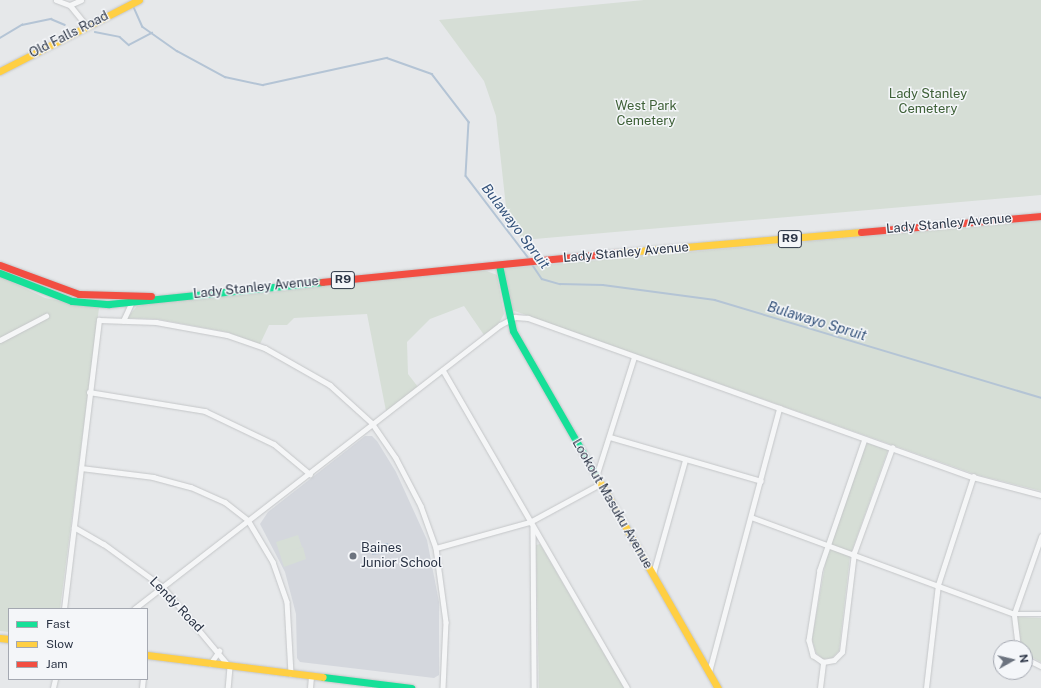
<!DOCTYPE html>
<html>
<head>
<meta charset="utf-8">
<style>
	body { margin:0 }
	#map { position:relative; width:1041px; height:688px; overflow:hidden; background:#e6e8ea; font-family:"Public Sans",sans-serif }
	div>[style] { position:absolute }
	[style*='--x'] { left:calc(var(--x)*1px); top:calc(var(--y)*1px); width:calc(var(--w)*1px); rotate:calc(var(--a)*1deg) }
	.built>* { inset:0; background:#d4d7dd }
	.green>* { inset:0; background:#d6ded6 }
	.water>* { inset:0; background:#b4c4d5; transform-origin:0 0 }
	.stream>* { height:1.5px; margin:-0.75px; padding:0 0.75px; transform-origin:0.75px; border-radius:0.75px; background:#b4c4d5 }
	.roads { filter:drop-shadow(0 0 1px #c4c6c8) drop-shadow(0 0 1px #c4c6c8) }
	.street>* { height:4.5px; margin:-2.25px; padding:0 2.25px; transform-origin:2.25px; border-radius:2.25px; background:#f5f6f7 }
	.fast>* { height:7px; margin:-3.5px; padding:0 3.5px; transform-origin:3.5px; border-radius:3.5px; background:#16e098 }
	.slow>* { height:7px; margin:-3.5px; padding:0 3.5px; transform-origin:3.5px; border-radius:3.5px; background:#ffcf43 }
	.jam>* { height:7px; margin:-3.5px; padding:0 3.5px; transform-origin:3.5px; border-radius:3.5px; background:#f24e42 }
	.dots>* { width:11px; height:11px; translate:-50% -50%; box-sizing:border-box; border:2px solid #f4f6f9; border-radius:50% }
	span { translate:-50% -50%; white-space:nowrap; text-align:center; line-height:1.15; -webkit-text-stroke:3px #f4f6f9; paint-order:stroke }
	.shield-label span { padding:1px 3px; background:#f4f6f9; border:1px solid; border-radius:3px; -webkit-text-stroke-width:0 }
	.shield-label { font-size:12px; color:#2b3445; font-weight:700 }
	.street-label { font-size:13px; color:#2b3445 }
	.park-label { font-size:13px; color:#3f6138 }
	.poi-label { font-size:13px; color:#2b3445 }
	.left { translate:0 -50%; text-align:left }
	.water-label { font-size:14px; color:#34527a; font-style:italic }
	.legend { position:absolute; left:8px; top:608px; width:140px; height:72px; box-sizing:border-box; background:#f4f6f9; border:1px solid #a4a8b1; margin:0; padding:5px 7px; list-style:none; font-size:12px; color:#2b3445 }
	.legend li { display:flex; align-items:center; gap:8px; height:20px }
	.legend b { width:20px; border:1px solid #a4a8b1 }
	.north { position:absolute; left:993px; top:640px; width:40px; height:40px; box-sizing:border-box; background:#f4f6f9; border:1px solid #a4a8b1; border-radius:50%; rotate:82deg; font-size:11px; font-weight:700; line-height:16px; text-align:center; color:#2b3445 }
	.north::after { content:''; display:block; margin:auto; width:14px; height:18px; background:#6c737f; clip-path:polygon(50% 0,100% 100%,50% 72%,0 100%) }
</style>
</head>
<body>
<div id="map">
	<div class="built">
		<i style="clip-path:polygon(365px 436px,372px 436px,377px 441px,396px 472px,427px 540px,439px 602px,439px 675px,434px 678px,300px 662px,297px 658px,296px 614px,285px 572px,260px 524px,268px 512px)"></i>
	</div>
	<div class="green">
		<i style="clip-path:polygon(644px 0,1041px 0,1041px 195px,523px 240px,507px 216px,496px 116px,484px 81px,439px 20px)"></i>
		<i style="clip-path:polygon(1041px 220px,1041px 491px,974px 474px,509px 309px,503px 269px)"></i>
		<i style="clip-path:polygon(484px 270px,497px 275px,504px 314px,499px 323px,484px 335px,464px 306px,430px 319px,407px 342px,408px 374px,418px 387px,386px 411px,367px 314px,294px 318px,287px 325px,269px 325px,260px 344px,227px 332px,157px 319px,127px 318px,137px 306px,167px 300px)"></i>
		<i style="clip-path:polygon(0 276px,45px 298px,99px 308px,60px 609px,9px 609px,9px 632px,0 631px)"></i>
		<i style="clip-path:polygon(867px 443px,888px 450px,850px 556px,839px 651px,832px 658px,823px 659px,816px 653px,812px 639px,828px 548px)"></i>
		<i style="clip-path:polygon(298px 535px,302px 547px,289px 551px,303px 547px,306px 559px,284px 567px,276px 542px)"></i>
		<i style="clip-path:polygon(540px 544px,624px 688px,539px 688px,536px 545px)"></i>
		<i style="clip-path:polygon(1017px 617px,1041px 618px,1041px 662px,1027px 655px,1021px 646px)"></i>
	</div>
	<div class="water">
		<i style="left:388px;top:543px;width:10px;height:17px;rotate:84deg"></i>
	</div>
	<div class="stream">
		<i style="--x:133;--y:5;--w:24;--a:66"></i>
		<i style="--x:143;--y:27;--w:42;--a:35.2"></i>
		<i style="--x:177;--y:51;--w:55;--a:28.4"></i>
		<i style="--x:225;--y:77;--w:39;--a:12"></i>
		<i style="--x:263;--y:85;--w:127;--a:-12.3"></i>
		<i style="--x:387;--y:58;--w:48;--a:19.6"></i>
		<i style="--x:432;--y:74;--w:61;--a:52.4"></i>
		<i style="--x:469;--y:122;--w:54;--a:93.2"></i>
		<i style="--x:466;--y:176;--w:102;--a:52.6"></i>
		<i style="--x:95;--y:32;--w:25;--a:11"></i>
		<i style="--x:120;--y:37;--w:12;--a:42"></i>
		<i style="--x:129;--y:45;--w:26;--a:-28"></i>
		<i style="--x:0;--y:38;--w:26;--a:-31"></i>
		<i style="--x:22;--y:25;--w:30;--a:-12"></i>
		<i style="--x:51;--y:19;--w:15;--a:23"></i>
		<i style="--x:532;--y:264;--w:18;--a:56"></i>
		<i style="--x:542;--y:279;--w:19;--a:16"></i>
		<i style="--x:560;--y:284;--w:43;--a:1.3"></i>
		<i style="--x:603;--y:285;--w:113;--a:7.6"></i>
		<i style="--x:715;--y:300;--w:340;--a:16.7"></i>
	</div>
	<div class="roads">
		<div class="street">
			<i style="--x:56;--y:0;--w:15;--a:20"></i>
			<i style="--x:70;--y:5;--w:27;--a:51"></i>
			<i style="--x:70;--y:5;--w:12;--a:-24"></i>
			<i style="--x:123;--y:321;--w:23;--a:-65"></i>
			<i style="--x:0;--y:340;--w:52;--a:-27.6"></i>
			<i style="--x:443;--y:370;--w:367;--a:59.9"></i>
			<i style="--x:89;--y:392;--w:118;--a:9.3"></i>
			<i style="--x:205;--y:411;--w:76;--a:25.6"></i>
			<i style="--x:274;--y:444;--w:47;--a:39.8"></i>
			<i style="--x:610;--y:437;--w:157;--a:16.2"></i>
			<i style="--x:865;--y:439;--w:139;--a:109"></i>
			<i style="--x:820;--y:570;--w:71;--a:98.9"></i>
			<i style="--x:809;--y:640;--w:16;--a:75"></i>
			<i style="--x:813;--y:655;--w:12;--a:35"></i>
			<i style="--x:823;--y:662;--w:11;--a:-10"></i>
			<i style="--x:834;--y:660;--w:11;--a:-45"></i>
			<i style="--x:842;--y:652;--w:100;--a:-83.1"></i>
			<i style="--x:854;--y:553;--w:112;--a:-70.1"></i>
			<i style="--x:81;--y:468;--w:73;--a:7.1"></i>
			<i style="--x:153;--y:477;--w:39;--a:15"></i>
			<i style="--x:191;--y:487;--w:37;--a:24"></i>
			<i style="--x:225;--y:502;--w:29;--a:38"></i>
			<i style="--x:248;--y:520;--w:49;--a:59.2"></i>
			<i style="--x:273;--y:562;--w:42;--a:70.7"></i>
			<i style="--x:287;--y:602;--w:72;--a:86.8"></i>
			<i style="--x:596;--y:477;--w:126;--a:-72.4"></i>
			<i style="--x:751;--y:517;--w:280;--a:20.2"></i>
			<i style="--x:1014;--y:614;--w:27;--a:0"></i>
			<i style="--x:74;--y:527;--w:34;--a:30"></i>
			<i style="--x:104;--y:544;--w:73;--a:36.1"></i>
			<i style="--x:163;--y:587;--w:104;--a:50.1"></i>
			<i style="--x:230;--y:667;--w:21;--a:95"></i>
			<i style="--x:533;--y:527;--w:161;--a:89.6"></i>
			<i style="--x:436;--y:548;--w:98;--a:-15.5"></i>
			<i style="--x:530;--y:522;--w:80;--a:-28.5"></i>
			<i style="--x:653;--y:574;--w:118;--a:-74.3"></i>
			<i style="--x:64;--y:609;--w:291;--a:-83.1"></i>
			<i style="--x:99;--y:320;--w:57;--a:2"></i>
			<i style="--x:156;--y:322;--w:72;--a:10.4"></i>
			<i style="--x:227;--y:335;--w:40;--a:18.9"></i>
			<i style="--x:265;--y:348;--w:75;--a:29.6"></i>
			<i style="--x:330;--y:385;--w:57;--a:42.1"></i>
			<i style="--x:372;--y:423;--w:42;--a:55.6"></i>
			<i style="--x:396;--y:458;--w:54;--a:62.5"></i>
			<i style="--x:421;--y:506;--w:45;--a:70.3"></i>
			<i style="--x:436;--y:548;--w:75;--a:82.3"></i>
			<i style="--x:446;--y:622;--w:66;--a:92.6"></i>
			<i style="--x:134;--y:609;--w:463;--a:-37.8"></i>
			<i style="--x:500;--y:325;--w:17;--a:-28"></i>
			<i style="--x:515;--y:317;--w:13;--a:4"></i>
			<i style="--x:528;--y:318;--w:473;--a:19.7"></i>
			<i style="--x:973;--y:477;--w:70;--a:14.8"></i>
			<i style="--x:1018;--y:648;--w:34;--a:-97"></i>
			<i style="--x:1014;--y:614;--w:82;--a:-70.7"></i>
			<i style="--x:1025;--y:658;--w:18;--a:27"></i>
			<i style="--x:210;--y:664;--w:16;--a:-55"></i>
			<i style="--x:709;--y:672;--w:273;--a:-75.1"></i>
			<i style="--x:53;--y:688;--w:9;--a:-77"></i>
			<i style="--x:142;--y:688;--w:9;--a:-84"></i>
			<i style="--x:310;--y:688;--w:12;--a:-85"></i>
			<i style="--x:820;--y:688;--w:26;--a:-83"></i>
			<i style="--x:926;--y:688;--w:104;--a:-83.4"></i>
			<i style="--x:938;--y:585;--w:114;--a:-72"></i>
		</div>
		<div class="fast">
			<i style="--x:499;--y:265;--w:67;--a:78"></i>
			<i style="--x:513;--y:331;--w:168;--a:60.1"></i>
			<i style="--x:0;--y:273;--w:77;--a:21.3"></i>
			<i style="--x:72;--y:301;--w:37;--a:5"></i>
			<i style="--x:109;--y:304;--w:214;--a:-5.9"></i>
			<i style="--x:323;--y:677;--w:89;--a:7.1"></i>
		</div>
		<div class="slow">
			<i style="--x:0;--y:71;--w:156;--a:-27.1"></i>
			<i style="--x:615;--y:253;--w:247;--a:-4.9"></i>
			<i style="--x:597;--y:477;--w:243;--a:60.2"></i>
			<i style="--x:0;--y:638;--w:9;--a:6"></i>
			<i style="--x:147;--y:655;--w:177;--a:7.1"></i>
		</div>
		<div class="jam">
			<i style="--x:861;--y:232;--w:181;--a:-5.1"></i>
			<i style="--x:0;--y:265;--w:84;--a:20.2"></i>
			<i style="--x:79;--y:294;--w:72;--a:1.6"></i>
			<i style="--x:322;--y:282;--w:294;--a:-5.7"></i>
		</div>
	</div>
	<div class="dots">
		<i style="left:353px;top:556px;background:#6c737f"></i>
	</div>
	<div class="shield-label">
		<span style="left:790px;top:239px">R9</span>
		<span style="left:343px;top:280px">R9</span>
	</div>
	<div class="street-label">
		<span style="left:69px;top:35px;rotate:-27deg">Old Falls Road</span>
		<span style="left:949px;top:224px;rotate:-5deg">Lady Stanley Avenue</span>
		<span style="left:626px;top:253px;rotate:-5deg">Lady Stanley Avenue</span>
		<span style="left:256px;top:288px;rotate:-6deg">Lady Stanley Avenue</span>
		<span style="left:612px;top:504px;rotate:60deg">Lookout Masuku Avenue</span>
		<span style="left:176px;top:605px;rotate:46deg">Lendy Road</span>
	</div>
	<div class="park-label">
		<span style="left:928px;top:102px">Lady Stanley<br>Cemetery</span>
		<span style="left:646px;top:114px">West Park<br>Cemetery</span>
	</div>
	<div class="poi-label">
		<span class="left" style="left:361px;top:556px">Baines<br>Junior School</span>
	</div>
	<div class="water-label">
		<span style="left:516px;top:226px;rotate:53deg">Bulawayo Spruit</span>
		<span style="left:817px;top:321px;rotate:17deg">Bulawayo Spruit</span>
	</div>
	<ul class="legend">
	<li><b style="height:5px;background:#16e098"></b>Fast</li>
	<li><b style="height:5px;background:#ffcf43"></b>Slow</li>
	<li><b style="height:5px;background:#f24e42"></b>Jam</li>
	</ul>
	<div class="north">N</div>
</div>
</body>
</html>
